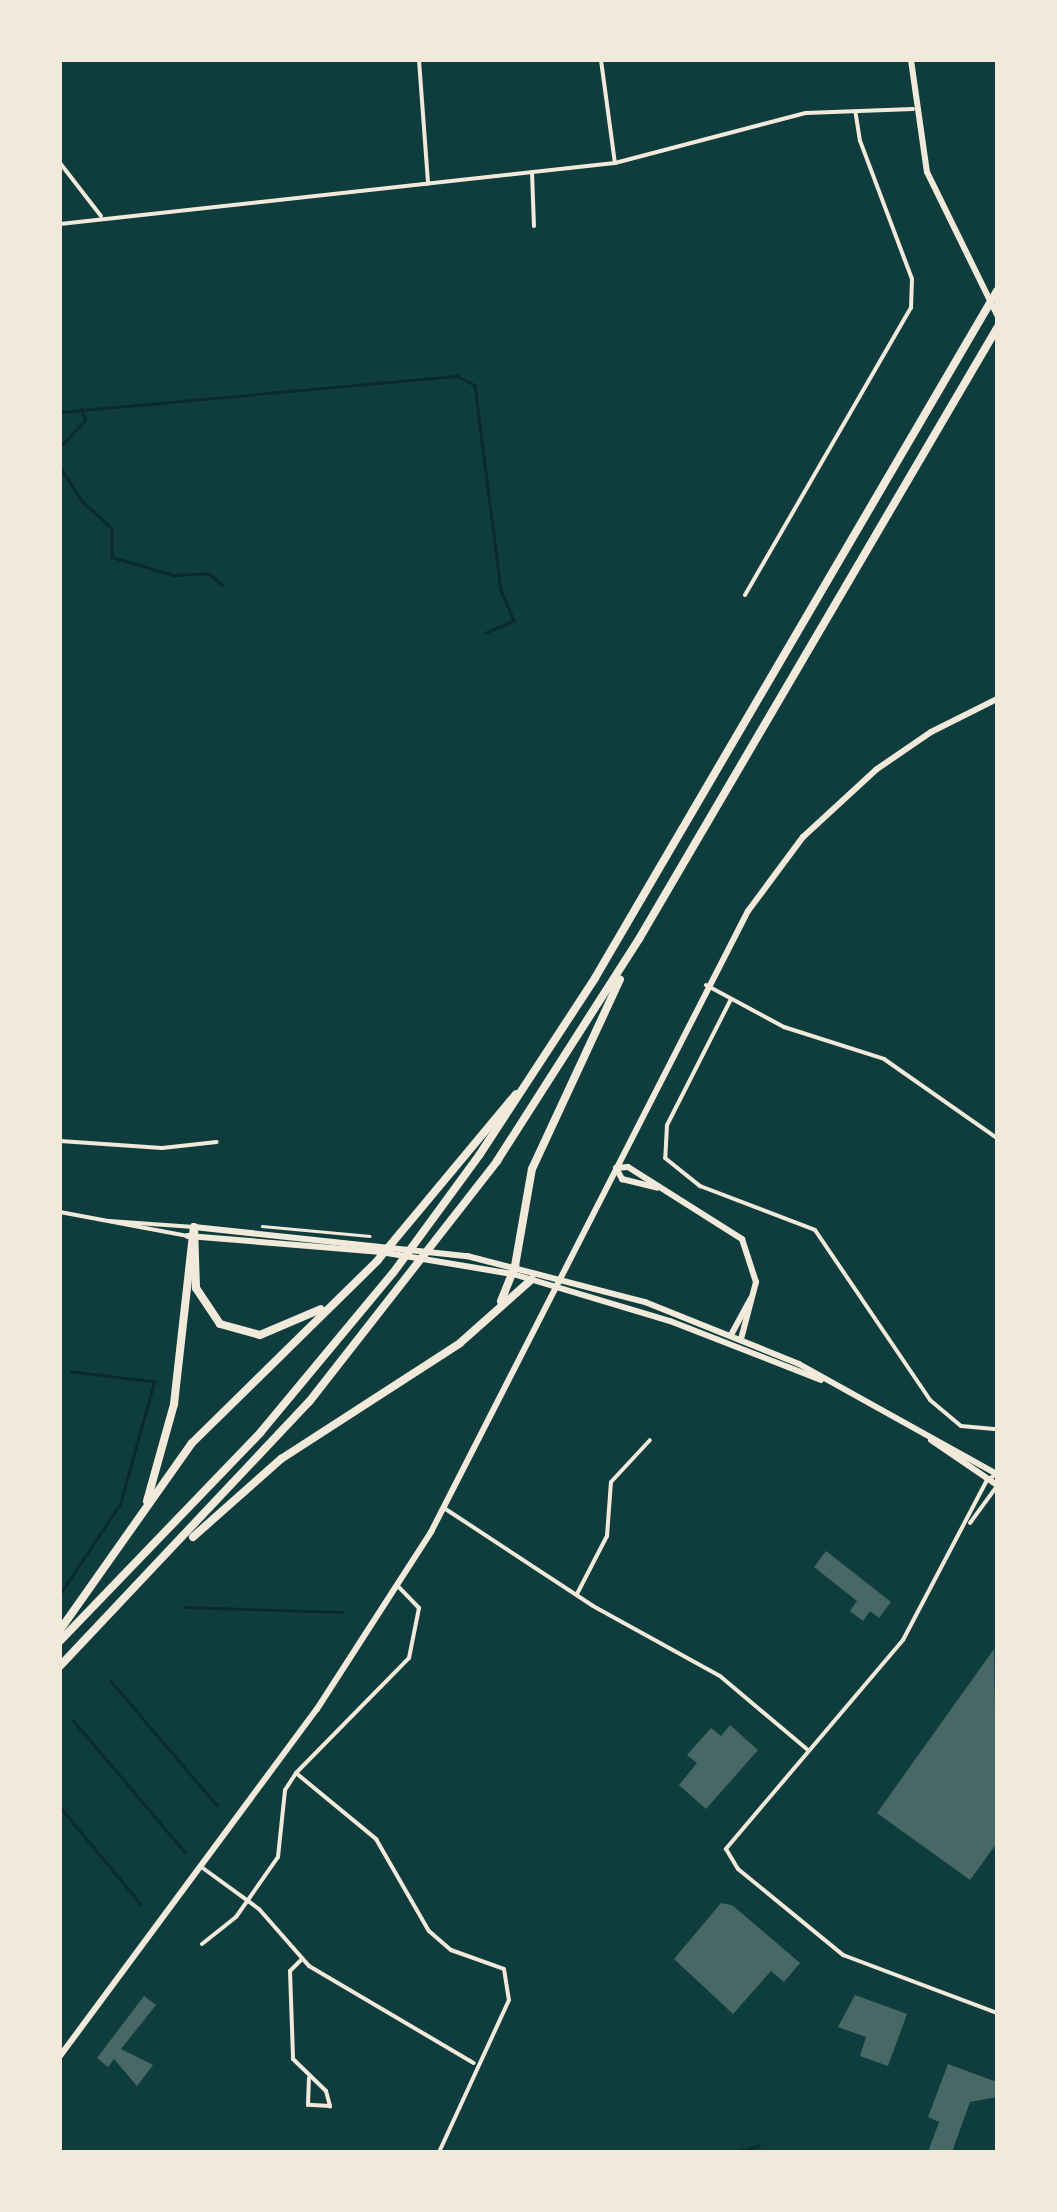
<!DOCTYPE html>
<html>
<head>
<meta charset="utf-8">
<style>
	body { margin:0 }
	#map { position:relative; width:1057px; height:2212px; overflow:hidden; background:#0f3d3e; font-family:"IBM Plex Sans",sans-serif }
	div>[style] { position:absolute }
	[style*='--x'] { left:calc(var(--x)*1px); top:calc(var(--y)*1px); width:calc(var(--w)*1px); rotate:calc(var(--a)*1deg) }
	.stream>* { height:2.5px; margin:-1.25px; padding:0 1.25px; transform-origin:1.25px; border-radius:1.25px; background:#0a2a2b }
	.building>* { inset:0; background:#486865 }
	.path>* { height:2.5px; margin:-1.25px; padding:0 1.25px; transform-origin:1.25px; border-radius:1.25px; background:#f1e9da }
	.minor>* { height:4px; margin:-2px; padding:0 2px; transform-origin:2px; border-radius:2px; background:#f1e9da }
	.secondary>* { height:6px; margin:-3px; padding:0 3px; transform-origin:3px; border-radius:3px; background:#f1e9da }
	.primary>* { height:6px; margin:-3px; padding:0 3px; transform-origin:3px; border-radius:3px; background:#f1e9da }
	.motorway>* { height:8px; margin:-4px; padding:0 4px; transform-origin:4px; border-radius:4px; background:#f1e9da }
	span { translate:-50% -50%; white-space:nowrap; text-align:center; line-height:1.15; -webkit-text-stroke:10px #f1e9da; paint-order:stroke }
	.frame { position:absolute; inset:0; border:62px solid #f1e9da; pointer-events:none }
</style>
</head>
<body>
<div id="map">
	<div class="stream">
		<i style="--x:60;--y:412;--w:399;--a:-5.2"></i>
		<i style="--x:457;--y:376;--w:20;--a:27"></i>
		<i style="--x:475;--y:385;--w:207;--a:82.8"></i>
		<i style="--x:501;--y:590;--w:34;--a:67"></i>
		<i style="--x:514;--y:621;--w:30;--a:157"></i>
		<i style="--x:60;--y:447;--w:37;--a:-47"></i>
		<i style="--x:85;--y:420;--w:11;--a:-112"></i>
		<i style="--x:60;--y:467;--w:42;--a:56.7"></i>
		<i style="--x:83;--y:502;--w:39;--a:42"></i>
		<i style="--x:112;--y:528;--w:29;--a:90"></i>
		<i style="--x:112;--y:557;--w:65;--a:16.2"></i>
		<i style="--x:174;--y:575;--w:34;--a:-3"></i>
		<i style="--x:208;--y:573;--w:19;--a:39"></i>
		<i style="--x:60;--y:1594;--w:108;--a:-56.3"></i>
		<i style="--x:120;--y:1504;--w:127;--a:-74.4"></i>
		<i style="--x:154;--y:1382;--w:83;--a:-173"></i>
		<i style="--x:184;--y:1607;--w:158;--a:1.8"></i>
		<i style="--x:111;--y:1681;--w:163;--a:49.5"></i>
		<i style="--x:73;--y:1720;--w:173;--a:49.7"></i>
		<i style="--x:60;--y:1807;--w:126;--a:50.1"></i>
		<i style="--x:734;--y:2152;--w:25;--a:-14"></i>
	</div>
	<div class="building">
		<i style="clip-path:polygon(826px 1551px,891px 1602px,879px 1618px,870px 1611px,863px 1621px,850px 1611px,857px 1601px,814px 1567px)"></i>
		<i style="clip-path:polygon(994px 1649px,997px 1843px,970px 1880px,877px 1813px)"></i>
		<i style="clip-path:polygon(730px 1725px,758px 1750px,706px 1809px,679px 1785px,697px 1763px,687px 1755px,711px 1728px,721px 1736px)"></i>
		<i style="clip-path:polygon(721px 1903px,732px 1905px,800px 1963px,784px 1982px,771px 1971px,733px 2014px,674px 1959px)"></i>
		<i style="clip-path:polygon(855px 1995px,907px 2014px,888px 2066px,860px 2056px,866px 2037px,838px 2027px)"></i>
		<i style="clip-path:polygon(144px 1996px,156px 2005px,121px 2049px,153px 2065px,137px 2086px,114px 2059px,108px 2067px,97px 2058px)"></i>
		<i style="clip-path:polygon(948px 2064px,997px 2082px,997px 2097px,970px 2102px,952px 2152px,928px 2152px,939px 2122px,928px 2117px)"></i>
	</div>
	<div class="path">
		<i style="--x:262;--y:1226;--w:108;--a:5.3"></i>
	</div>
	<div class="minor">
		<i style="--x:419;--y:60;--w:124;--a:85.8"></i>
		<i style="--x:601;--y:60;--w:104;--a:82.3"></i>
		<i style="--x:60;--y:163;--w:67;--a:52.3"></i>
		<i style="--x:532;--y:172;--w:54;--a:87.9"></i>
		<i style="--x:60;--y:224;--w:558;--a:-6.27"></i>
		<i style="--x:615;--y:163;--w:197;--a:-14.7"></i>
		<i style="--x:806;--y:113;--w:107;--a:-2.1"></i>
		<i style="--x:745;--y:595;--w:332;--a:-60"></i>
		<i style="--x:911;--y:308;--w:29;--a:-88"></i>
		<i style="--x:912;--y:279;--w:147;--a:-110.6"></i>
		<i style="--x:860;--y:141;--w:30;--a:-99"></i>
		<i style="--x:706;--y:985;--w:89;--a:28.3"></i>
		<i style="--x:784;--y:1027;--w:105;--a:17.7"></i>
		<i style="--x:884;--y:1059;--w:138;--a:35"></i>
		<i style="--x:731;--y:999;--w:141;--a:116.9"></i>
		<i style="--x:667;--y:1125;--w:33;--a:93"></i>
		<i style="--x:665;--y:1158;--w:45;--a:38.7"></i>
		<i style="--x:700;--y:1186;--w:123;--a:20.9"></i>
		<i style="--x:815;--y:1230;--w:205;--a:55.9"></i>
		<i style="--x:930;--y:1400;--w:40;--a:40"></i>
		<i style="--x:961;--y:1426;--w:36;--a:5"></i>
		<i style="--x:60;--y:1141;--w:102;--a:3.9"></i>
		<i style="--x:162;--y:1148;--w:55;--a:-6.2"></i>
		<i style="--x:60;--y:1212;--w:130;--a:10.6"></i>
		<i style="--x:109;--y:1221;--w:85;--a:4"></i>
		<i style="--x:997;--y:1474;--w:12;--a:149"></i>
		<i style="--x:987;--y:1480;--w:181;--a:117.7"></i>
		<i style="--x:903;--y:1640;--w:274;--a:130.3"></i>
		<i style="--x:726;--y:1849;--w:23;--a:59"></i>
		<i style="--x:738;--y:1869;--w:136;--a:39.3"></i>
		<i style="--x:843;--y:1955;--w:165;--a:20.6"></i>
		<i style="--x:444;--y:1508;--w:178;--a:33.3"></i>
		<i style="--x:593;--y:1606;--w:145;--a:28.9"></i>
		<i style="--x:720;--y:1676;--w:115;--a:40.1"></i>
		<i style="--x:970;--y:1523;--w:46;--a:-53.9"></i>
		<i style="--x:577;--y:1594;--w:65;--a:-62.7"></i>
		<i style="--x:607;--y:1536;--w:54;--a:-85.8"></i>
		<i style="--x:611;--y:1482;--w:57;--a:-47.1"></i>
		<i style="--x:296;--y:1773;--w:104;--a:39.5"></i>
		<i style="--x:376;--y:1839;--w:106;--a:60.1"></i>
		<i style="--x:429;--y:1931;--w:29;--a:41"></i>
		<i style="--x:451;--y:1950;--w:56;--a:19.7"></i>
		<i style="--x:504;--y:1969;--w:31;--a:81"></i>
		<i style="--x:509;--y:2000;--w:167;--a:114.7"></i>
		<i style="--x:200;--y:1866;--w:73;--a:36.1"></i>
		<i style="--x:259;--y:1909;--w:76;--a:48.7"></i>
		<i style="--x:309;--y:1966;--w:191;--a:30.5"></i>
		<i style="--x:202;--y:1944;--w:43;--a:-38.5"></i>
		<i style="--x:236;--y:1917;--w:73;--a:-55"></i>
		<i style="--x:278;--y:1857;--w:67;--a:-84"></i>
		<i style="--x:285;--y:1790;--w:20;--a:-57"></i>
		<i style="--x:296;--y:1773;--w:161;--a:-45.5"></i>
		<i style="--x:409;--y:1658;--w:51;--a:-78.7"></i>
		<i style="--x:419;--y:1608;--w:30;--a:-134"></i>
		<i style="--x:302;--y:1959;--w:17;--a:135"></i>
		<i style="--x:290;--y:1971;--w:88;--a:88"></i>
		<i style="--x:293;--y:2059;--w:46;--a:44.1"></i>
		<i style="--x:326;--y:2091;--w:16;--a:75"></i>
		<i style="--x:330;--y:2106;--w:22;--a:-177"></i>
		<i style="--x:308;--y:2105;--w:27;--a:-88"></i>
	</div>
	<div class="secondary">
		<i style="--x:911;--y:60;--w:113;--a:81.9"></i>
		<i style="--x:927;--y:172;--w:159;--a:63.9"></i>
		<i style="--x:60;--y:2056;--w:432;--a:-53.5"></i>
		<i style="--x:317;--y:1709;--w:211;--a:-57.2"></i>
		<i style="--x:431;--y:1532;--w:697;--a:-62.96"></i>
		<i style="--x:748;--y:911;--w:92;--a:-53.4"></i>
		<i style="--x:803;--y:837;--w:100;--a:-42.6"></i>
		<i style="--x:877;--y:769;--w:65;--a:-34.4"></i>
		<i style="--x:931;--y:732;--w:74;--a:-26.6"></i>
	</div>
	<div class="primary">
		<i style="--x:616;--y:1168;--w:12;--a:-5"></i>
		<i style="--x:628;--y:1167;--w:135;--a:32.3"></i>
		<i style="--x:742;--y:1239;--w:45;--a:72"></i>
		<i style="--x:756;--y:1282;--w:59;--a:104.7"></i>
		<i style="--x:616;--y:1168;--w:13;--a:61"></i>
		<i style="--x:622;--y:1179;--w:36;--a:14"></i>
		<i style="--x:194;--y:1227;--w:275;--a:6.1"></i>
		<i style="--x:467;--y:1256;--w:184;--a:14.5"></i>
		<i style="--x:645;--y:1302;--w:166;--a:21.9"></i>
		<i style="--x:799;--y:1364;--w:227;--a:29.1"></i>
		<i style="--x:188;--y:1236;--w:194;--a:4.7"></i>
		<i style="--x:381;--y:1252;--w:134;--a:9.5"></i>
		<i style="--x:513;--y:1274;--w:164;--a:16.7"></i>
		<i style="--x:670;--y:1321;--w:162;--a:21.3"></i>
		<i style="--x:731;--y:1335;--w:42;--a:-61.6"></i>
		<i style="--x:931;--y:1440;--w:80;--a:34.3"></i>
	</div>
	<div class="motorway">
		<i style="--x:194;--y:1227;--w:61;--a:88.1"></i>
		<i style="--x:196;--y:1288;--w:43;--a:56.3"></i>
		<i style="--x:220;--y:1324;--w:41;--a:15.4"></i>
		<i style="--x:260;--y:1335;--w:66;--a:-23.1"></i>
		<i style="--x:501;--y:1301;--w:38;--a:-68"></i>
		<i style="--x:515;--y:1266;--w:98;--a:-80.1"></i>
		<i style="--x:532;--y:1169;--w:209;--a:-65.1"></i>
		<i style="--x:147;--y:1501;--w:101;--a:-74.4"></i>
		<i style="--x:174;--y:1404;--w:178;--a:-83.6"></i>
		<i style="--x:193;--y:1537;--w:118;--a:-41.6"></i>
		<i style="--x:281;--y:1459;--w:213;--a:-32.9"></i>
		<i style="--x:460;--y:1343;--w:96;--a:-41.6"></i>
		<i style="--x:60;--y:1630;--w:229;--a:-54.8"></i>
		<i style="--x:192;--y:1443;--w:260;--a:-44.5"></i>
		<i style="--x:377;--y:1261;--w:217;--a:-50.2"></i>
		<i style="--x:60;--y:1641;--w:289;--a:-46.1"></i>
		<i style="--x:260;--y:1433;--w:208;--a:-50.3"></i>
		<i style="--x:393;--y:1273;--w:147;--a:-53.8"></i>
		<i style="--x:480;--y:1154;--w:210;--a:-56.8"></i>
		<i style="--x:595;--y:978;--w:796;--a:-59.67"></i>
		<i style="--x:60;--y:1666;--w:363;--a:-46.7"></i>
		<i style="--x:309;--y:1402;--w:306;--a:-52"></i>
		<i style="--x:497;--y:1161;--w:264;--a:-57.4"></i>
		<i style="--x:639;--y:939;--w:708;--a:-59.63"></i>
	</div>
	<div class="frame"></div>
</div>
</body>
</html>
